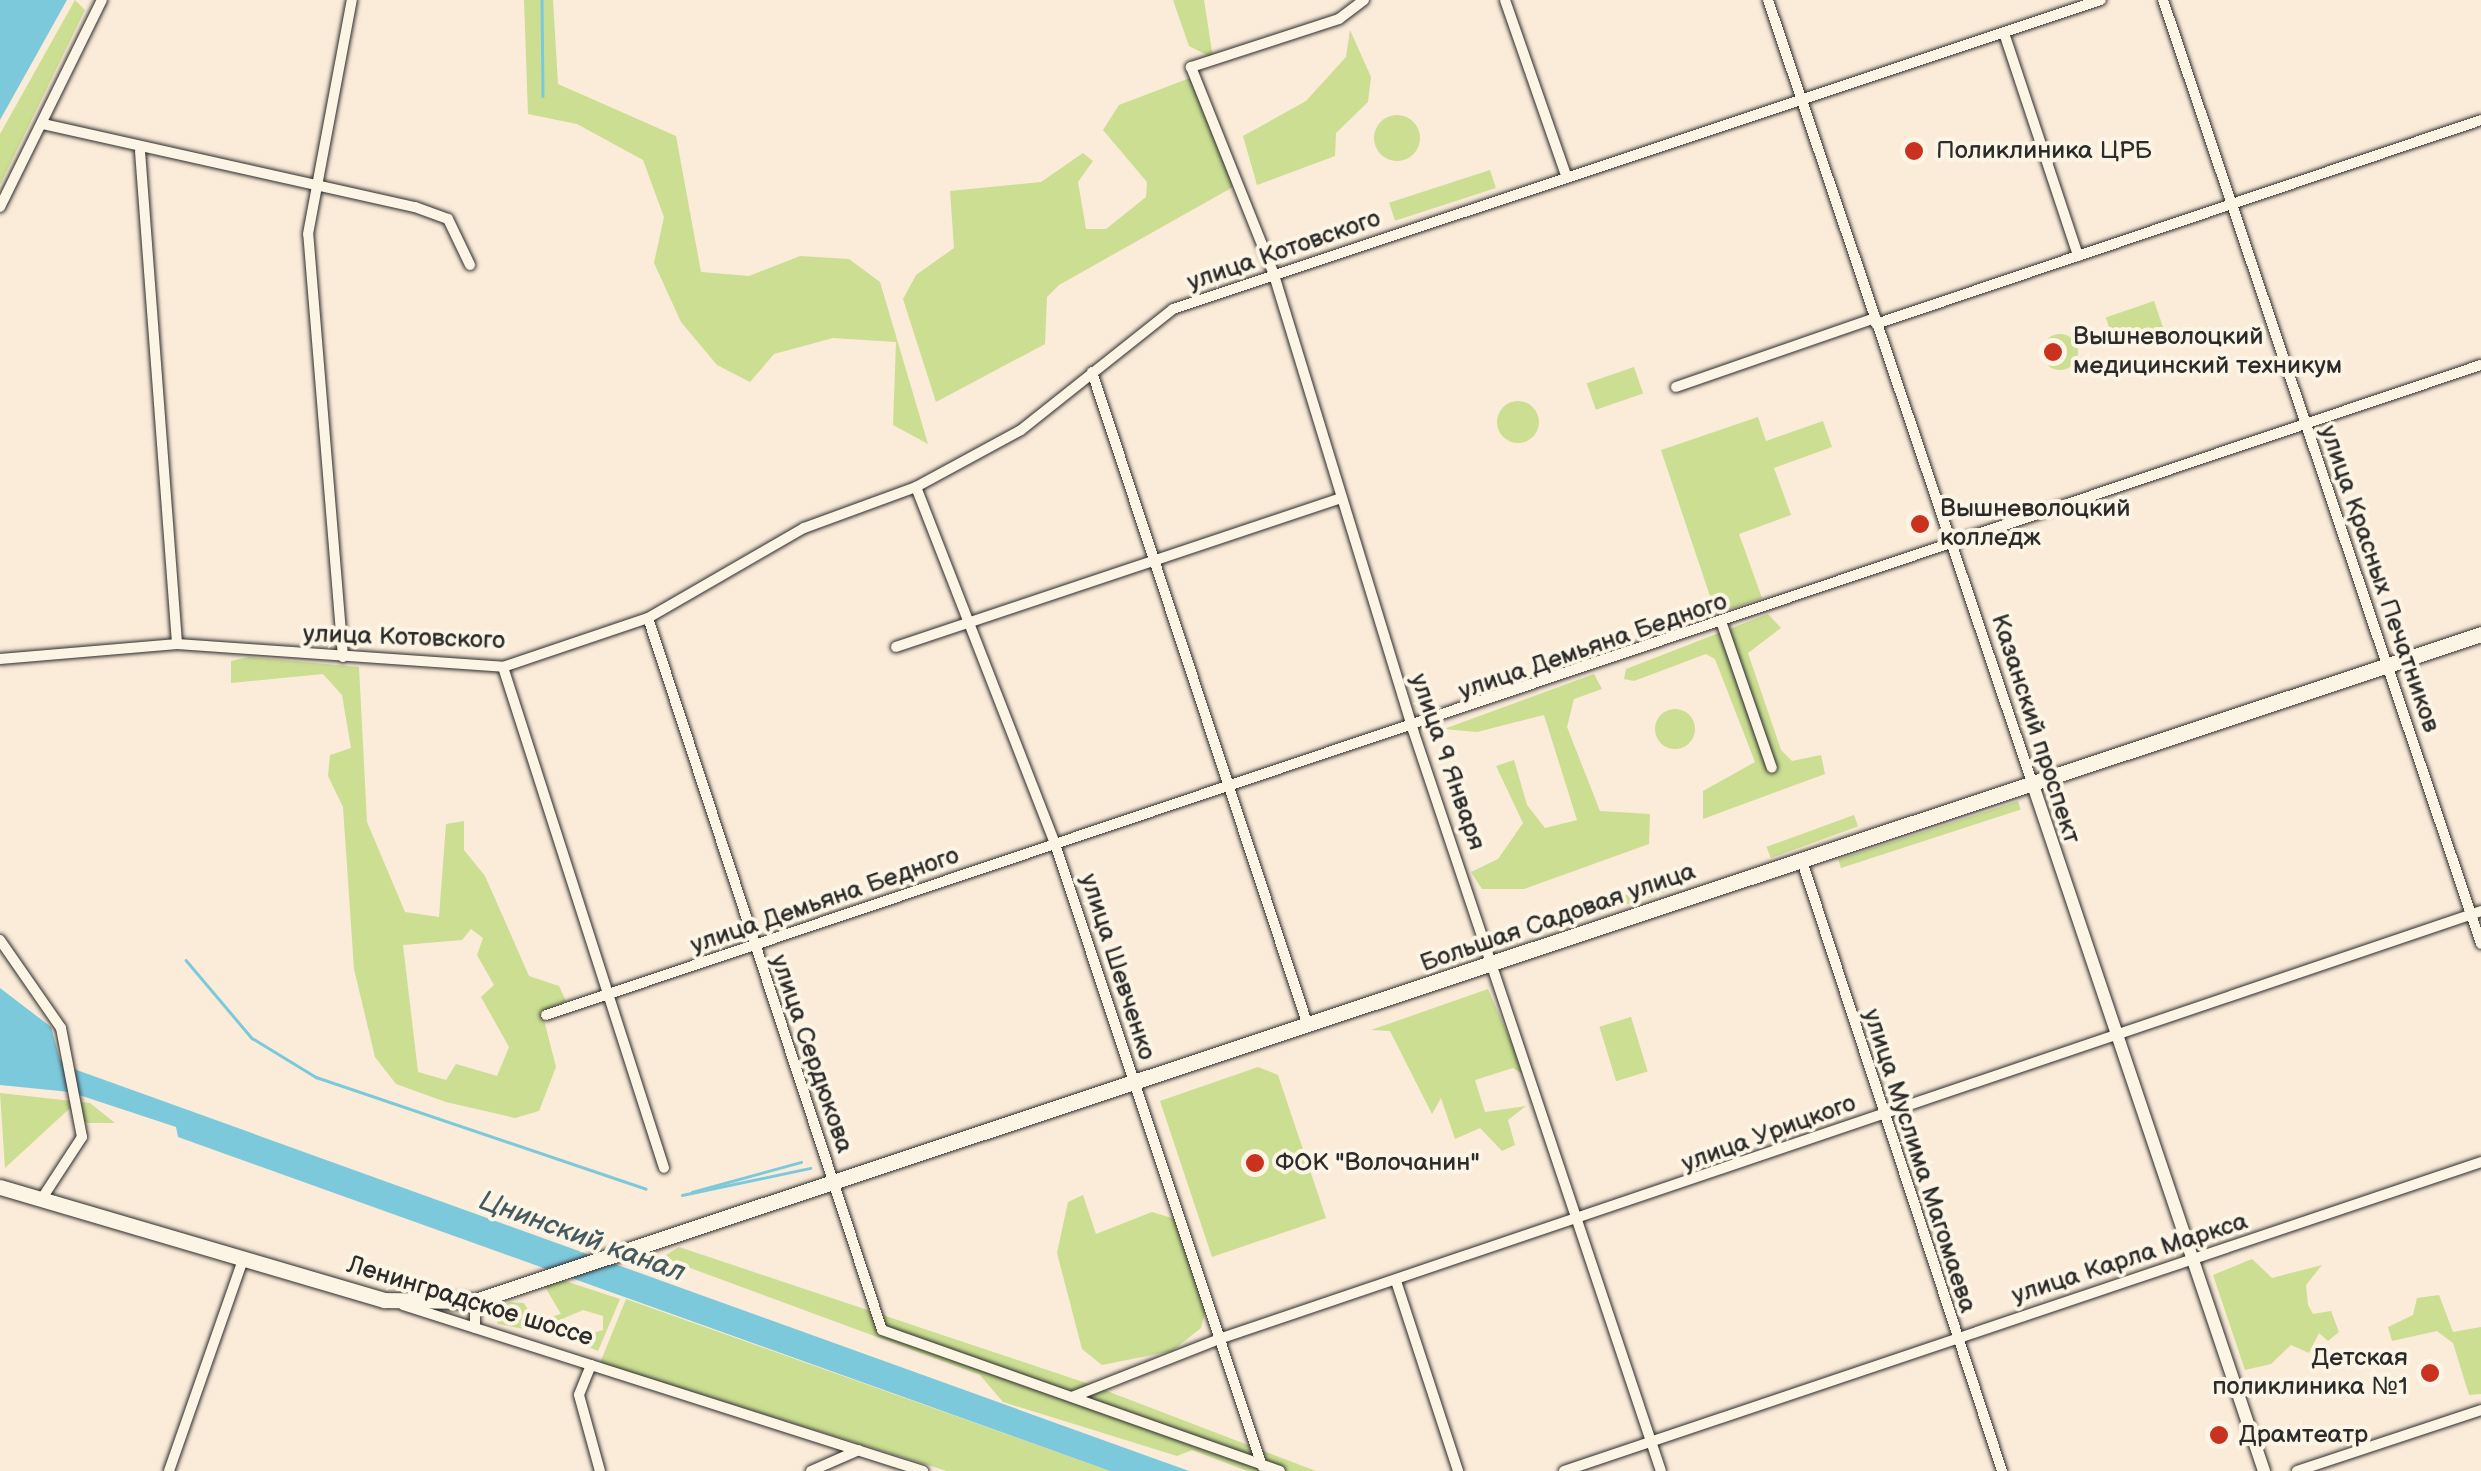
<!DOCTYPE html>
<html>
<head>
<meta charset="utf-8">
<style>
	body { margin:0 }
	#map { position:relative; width:2481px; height:1471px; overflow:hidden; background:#fbebd9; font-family:"Balsamiq Sans",sans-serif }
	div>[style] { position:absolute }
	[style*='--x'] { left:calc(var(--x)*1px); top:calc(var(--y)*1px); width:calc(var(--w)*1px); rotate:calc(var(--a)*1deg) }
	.green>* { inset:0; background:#cbde92; transform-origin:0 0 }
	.round { border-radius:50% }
	.water>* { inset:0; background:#7dc9dc }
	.stream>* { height:2.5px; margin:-1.25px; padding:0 1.25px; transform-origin:1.25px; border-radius:1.25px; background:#7dc9dc }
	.roads { filter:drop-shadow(0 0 2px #2b2b2b) drop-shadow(0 0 2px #2b2b2b) }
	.minor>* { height:10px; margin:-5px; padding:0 5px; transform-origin:5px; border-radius:5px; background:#fcf5e5 }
	.major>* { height:12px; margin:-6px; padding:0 6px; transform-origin:6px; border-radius:6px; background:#fcf5e5 }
	.highway>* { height:15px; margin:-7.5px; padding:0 7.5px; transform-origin:7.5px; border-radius:7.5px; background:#fcf5e5 }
	.dots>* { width:28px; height:28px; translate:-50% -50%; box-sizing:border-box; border:5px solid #fcf5e5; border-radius:50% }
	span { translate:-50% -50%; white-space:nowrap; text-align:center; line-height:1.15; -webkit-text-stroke:8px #fcf5e5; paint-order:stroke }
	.poi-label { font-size:25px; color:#2b2b2b }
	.left { translate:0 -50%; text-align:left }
	.right { translate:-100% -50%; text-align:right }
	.street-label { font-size:25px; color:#2b2b2b }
	.water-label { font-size:28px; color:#445a60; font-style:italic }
</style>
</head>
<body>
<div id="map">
	<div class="green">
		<i style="clip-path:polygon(75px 0,85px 10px,0 185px,0 134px)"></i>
		<i style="clip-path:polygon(524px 0,553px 0,558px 84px,676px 136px,701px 272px,749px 276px,800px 256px,849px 259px,880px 282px,928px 444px,893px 425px,896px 342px,833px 338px,774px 354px,750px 382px,717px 365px,681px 322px,654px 263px,664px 217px,643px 160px,577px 124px,528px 114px)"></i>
		<i style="clip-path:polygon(1173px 0,1204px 0,1213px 58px,1189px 46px)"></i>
		<i style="clip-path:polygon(1350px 30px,1371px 77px,1368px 102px,1336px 133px,1335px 156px,1257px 185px,1243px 136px,1306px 101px,1346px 57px)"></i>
		<i style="clip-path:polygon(1195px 76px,1233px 187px,1059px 285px,1047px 297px,1045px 344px,936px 402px,903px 299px,916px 275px,954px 248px,950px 191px,1041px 182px,1083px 153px,1093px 161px,1078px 182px,1086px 229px,1106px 229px,1146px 197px,1147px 182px,1103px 130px,1119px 105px)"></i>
		<i class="round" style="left:1374px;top:115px;width:46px;height:46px"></i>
		<i style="left:1490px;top:170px;width:19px;height:106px;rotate:72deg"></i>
		<i style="left:2154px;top:301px;width:31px;height:51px;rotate:71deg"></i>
		<i class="round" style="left:2042px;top:334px;width:36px;height:36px"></i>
		<i style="left:1634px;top:367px;width:28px;height:50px;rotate:71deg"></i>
		<i class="round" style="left:1497px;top:401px;width:42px;height:42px"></i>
		<i style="clip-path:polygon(1758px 417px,1766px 441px,1823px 421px,1832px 447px,1774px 468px,1791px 515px,1739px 534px,1762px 598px,1716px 614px,1661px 450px)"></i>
		<i style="clip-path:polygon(1768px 614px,1781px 628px,1748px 653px,1781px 750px,1792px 761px,1821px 755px,1825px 774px,1703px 819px,1703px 791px,1755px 762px,1715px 659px,1706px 654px,1634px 681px,1624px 679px,1626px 669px)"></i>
		<i style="clip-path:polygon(evenodd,249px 657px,359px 667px,367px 822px,405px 912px,439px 917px,446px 824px,464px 821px,464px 850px,485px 876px,529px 976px,559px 986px,566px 1001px,542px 1012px,556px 1067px,539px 1111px,515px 1118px,446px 1102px,396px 1084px,375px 1057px,354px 969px,343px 807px,328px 776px,330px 755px,351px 748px,342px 695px,323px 674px,231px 683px,231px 661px,249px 657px,471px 929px,483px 938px,477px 955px,494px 985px,481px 997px,509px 1047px,497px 1076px,456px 1064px,446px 1080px,418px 1072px,403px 945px,462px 940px,471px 929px)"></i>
		<i style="clip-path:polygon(1594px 674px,1602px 689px,1574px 699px,1567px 727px,1600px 811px,1650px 814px,1649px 844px,1524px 889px,1482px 889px,1471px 872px,1498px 859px,1523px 823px,1496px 766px,1514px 760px,1527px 805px,1545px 828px,1577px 820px,1544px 715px,1477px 732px,1444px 729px)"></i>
		<i class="round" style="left:1655px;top:709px;width:40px;height:40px"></i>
		<i style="left:2018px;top:801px;width:9px;height:189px;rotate:72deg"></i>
		<i style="left:1854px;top:815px;width:12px;height:93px;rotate:70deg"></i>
		<i style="left:1676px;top:879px;width:9px;height:133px;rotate:72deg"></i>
		<i style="clip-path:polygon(1488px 989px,1526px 1076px,1513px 1068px,1475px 1080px,1485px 1112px,1526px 1106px,1508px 1120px,1515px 1145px,1502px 1151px,1480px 1128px,1455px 1139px,1441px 1098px,1432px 1114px,1390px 1031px,1371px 1030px)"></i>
		<i style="left:1631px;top:1017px;width:57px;height:33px;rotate:73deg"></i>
		<i style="clip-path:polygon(1258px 1067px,1278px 1075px,1326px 1218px,1212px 1257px,1160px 1101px)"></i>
		<i style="clip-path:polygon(0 1093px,90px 1103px,115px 1123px,87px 1123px,69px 1109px,5px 1168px)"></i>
		<i style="clip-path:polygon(1083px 1195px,1096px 1234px,1152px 1212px,1175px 1219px,1206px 1308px,1201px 1328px,1172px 1351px,1102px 1365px,1082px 1349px,1057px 1253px,1068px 1202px)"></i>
		<i style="clip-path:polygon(679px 1247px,1086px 1383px,1316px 1471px,1247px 1471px,1192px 1450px,1177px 1456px,1003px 1402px,980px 1375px,674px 1262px,666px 1255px)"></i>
		<i style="clip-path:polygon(2252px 1259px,2272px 1278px,2322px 1265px,2306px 1285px,2308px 1305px,2313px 1314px,2331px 1311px,2339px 1332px,2328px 1341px,2319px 1333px,2309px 1353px,2291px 1345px,2271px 1364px,2245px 1370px,2213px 1275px)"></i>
		<i style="clip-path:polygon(562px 1280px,620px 1299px,598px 1351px,572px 1340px,603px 1330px,603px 1316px,583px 1310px,534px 1331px,498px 1324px,493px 1314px,509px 1302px,524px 1303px,535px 1322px,561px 1314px,544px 1285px)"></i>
		<i style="clip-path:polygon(2439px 1295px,2453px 1332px,2481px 1327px,2481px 1394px,2469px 1395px,2453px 1343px,2437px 1331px,2392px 1341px,2388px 1327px,2413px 1315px,2417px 1298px)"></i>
		<i style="clip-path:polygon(626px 1299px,1110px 1471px,947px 1471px,600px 1363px)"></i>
	</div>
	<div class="water">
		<i style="clip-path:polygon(0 0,67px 0,0 120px)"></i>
		<i style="clip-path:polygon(0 988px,51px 1027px,60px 1060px,74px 1069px,1189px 1471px,1110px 1471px,178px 1137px,176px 1127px,70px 1092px,0 1085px)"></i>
	</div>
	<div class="stream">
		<i style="--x:542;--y:0;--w:96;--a:89.4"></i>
		<i style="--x:186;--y:960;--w:102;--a:49.8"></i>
		<i style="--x:252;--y:1038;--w:75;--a:31.4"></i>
		<i style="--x:316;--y:1077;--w:348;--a:18.7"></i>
		<i style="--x:692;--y:1192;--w:113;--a:-15.4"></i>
		<i style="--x:682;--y:1195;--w:131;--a:-11.9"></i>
	</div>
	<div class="roads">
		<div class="minor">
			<i style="--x:1364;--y:0;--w:31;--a:143"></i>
			<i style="--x:1339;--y:19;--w:156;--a:162"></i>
			<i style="--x:1191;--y:67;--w:224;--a:68.2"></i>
			<i style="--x:1274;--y:275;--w:476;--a:73"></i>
			<i style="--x:1413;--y:730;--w:781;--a:71.5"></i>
			<i style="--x:1505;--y:0;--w:188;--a:70.8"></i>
			<i style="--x:1768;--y:0;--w:829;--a:71.35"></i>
			<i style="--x:2163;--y:0;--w:996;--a:71.38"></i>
			<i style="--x:2004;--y:33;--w:235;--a:71.6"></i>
			<i style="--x:43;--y:124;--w:381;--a:12.6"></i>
			<i style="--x:415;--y:207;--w:35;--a:20"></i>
			<i style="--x:448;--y:219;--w:51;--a:64.4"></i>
			<i style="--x:140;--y:151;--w:494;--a:85.7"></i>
			<i style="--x:0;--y:207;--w:231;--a:-63.8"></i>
			<i style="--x:1876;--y:324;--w:638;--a:-18.63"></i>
			<i style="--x:1092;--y:372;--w:689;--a:71.72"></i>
			<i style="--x:1676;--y:387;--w:211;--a:-19.1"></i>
			<i style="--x:916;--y:487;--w:383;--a:68.7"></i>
			<i style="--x:1055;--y:844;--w:656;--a:71.59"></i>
			<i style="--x:648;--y:618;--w:749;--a:71.81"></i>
			<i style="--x:882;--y:1330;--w:422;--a:19.5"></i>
			<i style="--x:1722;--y:624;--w:152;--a:70.9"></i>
			<i style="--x:896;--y:647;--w:470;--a:-18.5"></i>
			<i style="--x:343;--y:657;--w:424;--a:-94.7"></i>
			<i style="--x:308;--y:234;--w:238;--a:-79.4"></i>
			<i style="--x:0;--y:659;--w:178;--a:-4.8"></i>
			<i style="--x:177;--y:644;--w:327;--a:4"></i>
			<i style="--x:503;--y:667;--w:153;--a:-18.7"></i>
			<i style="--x:648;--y:618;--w:180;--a:-30"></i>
			<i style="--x:804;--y:528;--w:119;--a:-20.1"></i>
			<i style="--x:916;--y:487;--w:119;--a:-28.5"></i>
			<i style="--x:1021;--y:430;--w:194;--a:-38.5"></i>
			<i style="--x:1173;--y:309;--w:978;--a:-18.42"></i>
			<i style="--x:503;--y:667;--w:526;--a:72.18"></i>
			<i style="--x:1802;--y:861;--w:642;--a:71.85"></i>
			<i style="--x:0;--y:940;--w:107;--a:55.3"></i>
			<i style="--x:61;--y:1028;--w:111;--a:79.1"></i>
			<i style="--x:82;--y:1137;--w:75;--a:123.1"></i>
			<i style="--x:546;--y:1015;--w:2041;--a:-18.57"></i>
			<i style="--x:1396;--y:1281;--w:200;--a:71.9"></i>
			<i style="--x:403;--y:1305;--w:546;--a:17.7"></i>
			<i style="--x:475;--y:1328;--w:27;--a:-90"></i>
			<i style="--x:591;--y:1365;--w:32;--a:112"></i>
			<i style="--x:579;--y:1395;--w:79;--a:74.6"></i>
			<i style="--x:1072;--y:1397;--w:158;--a:-21.5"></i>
			<i style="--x:1219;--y:1339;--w:1333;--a:-18.73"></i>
			<i style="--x:169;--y:1471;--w:220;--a:-70.7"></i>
			<i style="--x:811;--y:1471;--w:52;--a:-23.6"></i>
			<i style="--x:1564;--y:1471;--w:968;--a:-18.62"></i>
			<i style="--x:2297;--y:1471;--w:194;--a:-18.3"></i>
		</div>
		<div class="major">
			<i style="--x:2033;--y:785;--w:724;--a:71.39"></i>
		</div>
		<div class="highway">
			<i style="--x:0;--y:1187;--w:400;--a:16.4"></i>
			<i style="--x:384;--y:1300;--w:91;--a:0.6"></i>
			<i style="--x:475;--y:1301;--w:2114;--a:-18.39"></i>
		</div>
	</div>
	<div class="dots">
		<i style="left:1914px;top:151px;background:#c8321e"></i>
		<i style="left:2053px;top:352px;background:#c8321e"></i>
		<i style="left:1920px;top:524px;background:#c8321e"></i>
		<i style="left:1255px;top:1163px;background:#c8321e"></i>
		<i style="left:2430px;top:1373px;background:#c8321e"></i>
		<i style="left:2219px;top:1435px;background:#c8321e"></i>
	</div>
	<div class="poi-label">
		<span class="left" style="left:1936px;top:151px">Поликлиника ЦРБ</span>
		<span class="left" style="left:2073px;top:352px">Вышневолоцкий<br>медицинский техникум</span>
		<span class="left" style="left:1940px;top:524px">Вышневолоцкий<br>колледж</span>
		<span class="left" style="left:1275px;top:1163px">ФОК "Волочанин"</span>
		<span class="right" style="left:2408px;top:1373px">Детская<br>поликлиника №1</span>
		<span class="left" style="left:2239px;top:1435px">Драмтеатр</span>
	</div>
	<div class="street-label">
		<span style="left:1284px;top:251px;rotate:-19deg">улица Котовского</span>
		<span style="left:2379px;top:579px;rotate:71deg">улица Красных Печатников</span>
		<span style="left:404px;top:638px;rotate:2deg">улица Котовского</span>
		<span style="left:1593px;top:647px;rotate:-19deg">улица Демьяна Бедного</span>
		<span style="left:2035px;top:729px;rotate:72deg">Казанский проспект</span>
		<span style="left:1447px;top:762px;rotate:71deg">улица 9 Января</span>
		<span style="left:825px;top:901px;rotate:-19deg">улица Демьяна Бедного</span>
		<span style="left:1558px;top:918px;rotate:-19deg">Большая Садовая улица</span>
		<span style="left:1117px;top:967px;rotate:72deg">улица Шевченко</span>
		<span style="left:811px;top:1054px;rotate:71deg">улица Сердюкова</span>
		<span style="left:1769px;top:1134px;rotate:-20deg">улица Урицкого</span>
		<span style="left:1919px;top:1161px;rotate:72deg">улица Муслима Магомаева</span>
		<span style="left:2130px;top:1259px;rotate:-18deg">улица Карла Маркса</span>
		<span style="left:470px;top:1302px;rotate:17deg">Ленинградское шоссе</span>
	</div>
	<div class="water-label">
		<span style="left:582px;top:1237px;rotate:20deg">Цнинский канал</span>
	</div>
</div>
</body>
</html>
